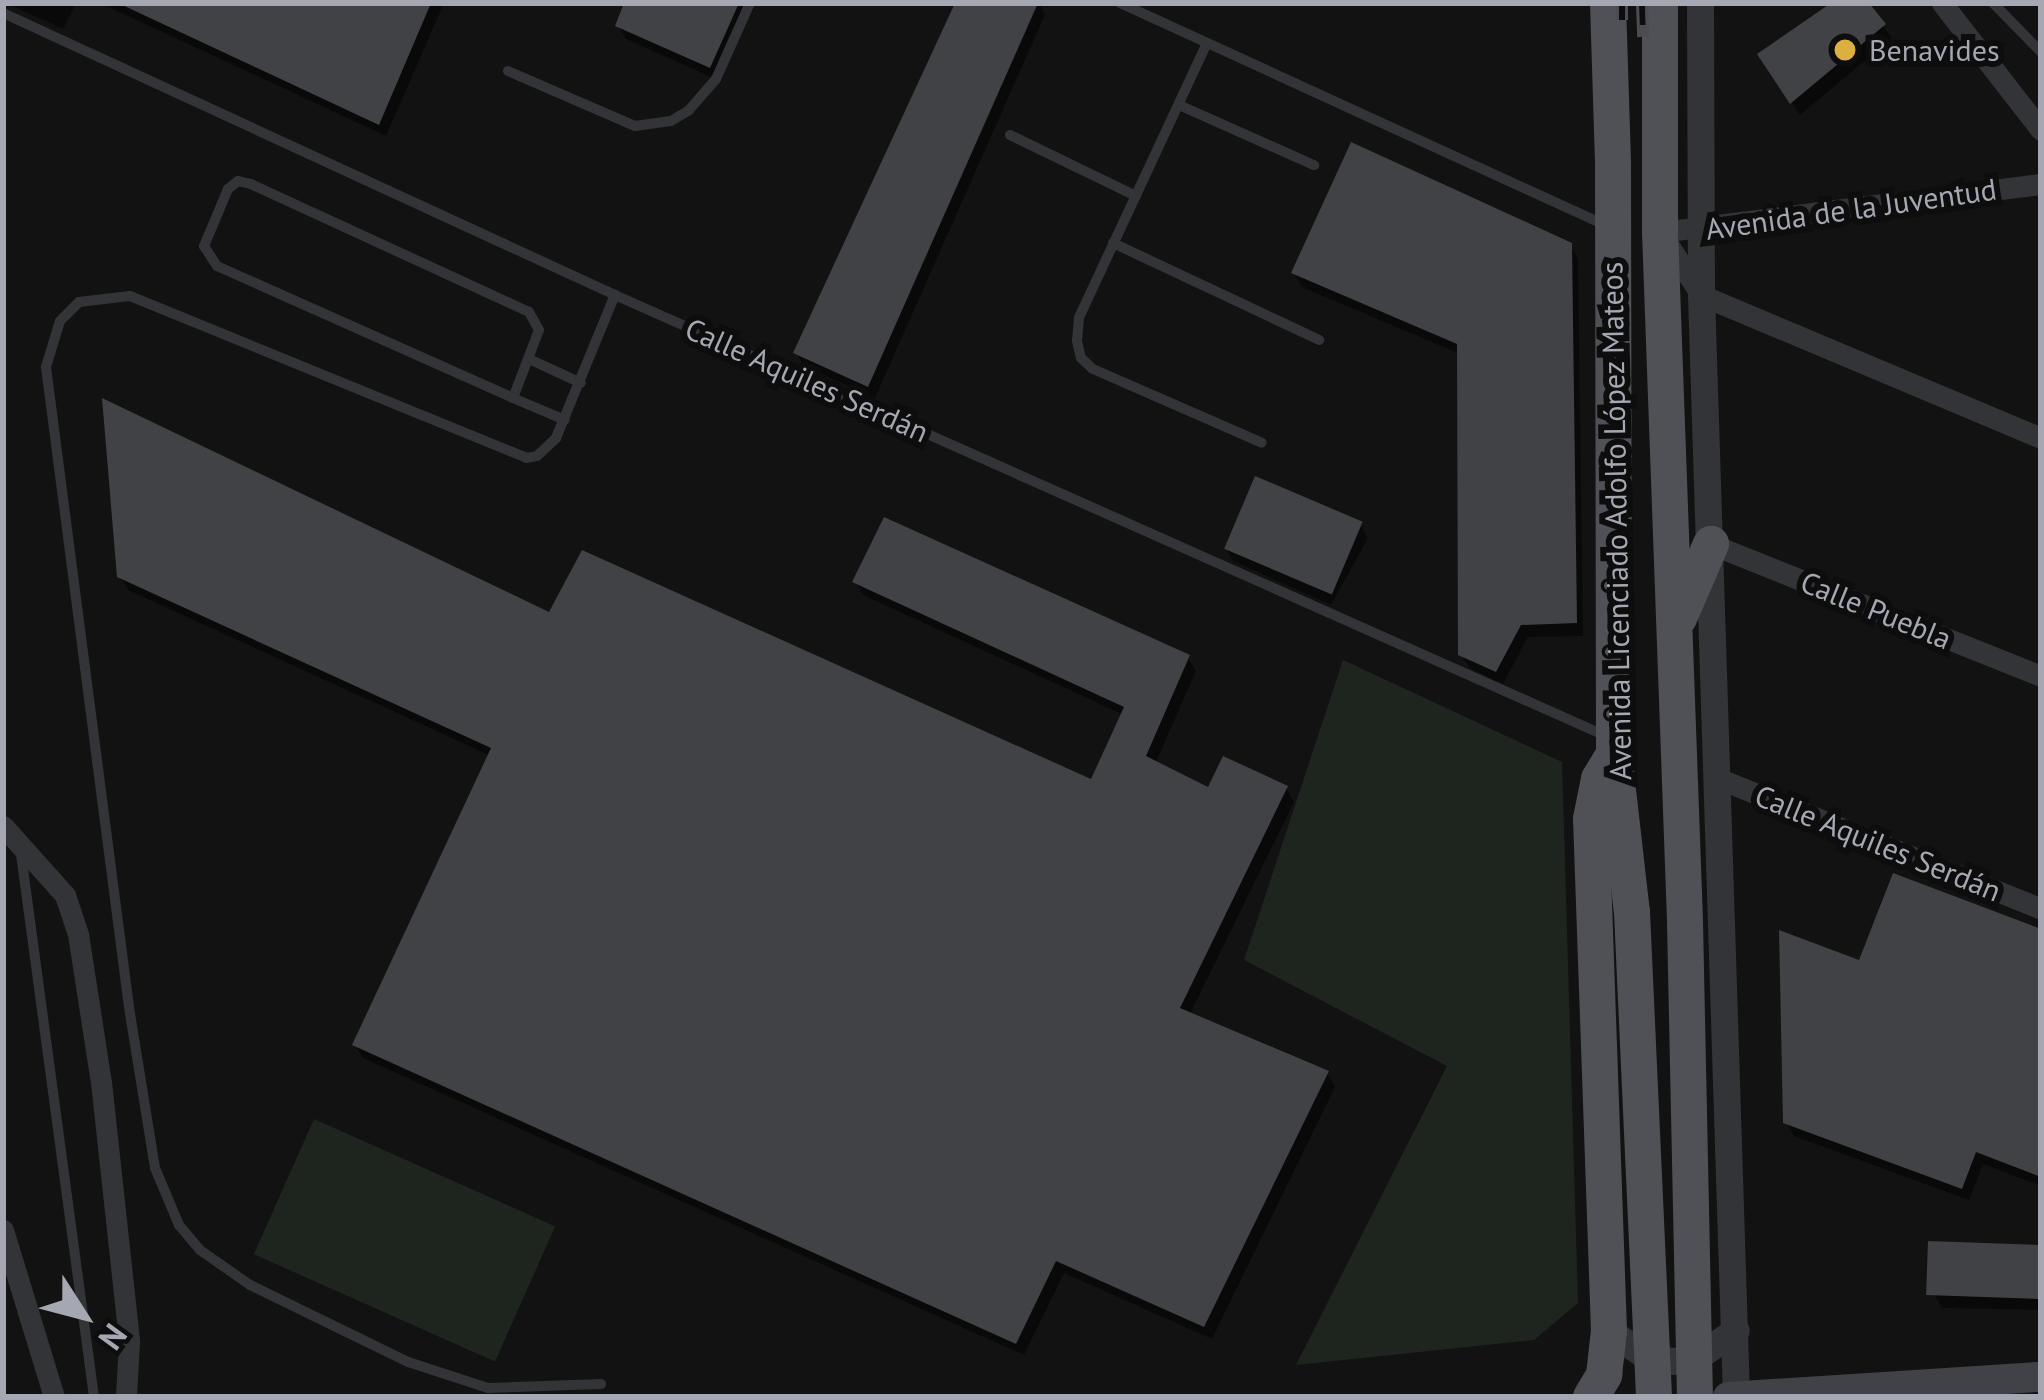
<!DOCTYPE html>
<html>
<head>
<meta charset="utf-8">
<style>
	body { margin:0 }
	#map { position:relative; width:2044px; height:1400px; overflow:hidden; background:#121213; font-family:"PT Sans",sans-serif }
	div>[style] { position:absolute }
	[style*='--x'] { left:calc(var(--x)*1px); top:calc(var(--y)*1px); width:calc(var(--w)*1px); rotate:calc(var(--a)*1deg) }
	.green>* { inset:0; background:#1e251f; transform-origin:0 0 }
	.shadow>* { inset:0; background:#0007 }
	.building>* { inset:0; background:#414246; transform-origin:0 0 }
	.service>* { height:10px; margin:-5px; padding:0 5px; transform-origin:5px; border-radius:5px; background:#333437 }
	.minor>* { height:21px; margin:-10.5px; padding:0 10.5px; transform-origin:10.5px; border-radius:10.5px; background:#333437 }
	.tertiary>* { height:27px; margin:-13.5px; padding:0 13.5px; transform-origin:13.5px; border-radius:13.5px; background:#333437 }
	.secondary>* { height:30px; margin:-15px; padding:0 15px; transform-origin:15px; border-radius:15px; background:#414247 }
	.primary>* { height:36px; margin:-18px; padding:0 18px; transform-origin:18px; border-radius:18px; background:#4f5156 }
	.rail>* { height:12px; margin-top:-6px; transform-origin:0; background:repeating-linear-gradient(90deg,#0d0d0e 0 22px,#4c4d52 0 44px); box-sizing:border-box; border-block:3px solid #4c4d52 }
	.primary-bridge>* { height:36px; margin:-18px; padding:0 18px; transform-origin:18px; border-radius:18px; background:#4f5156 }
	.dots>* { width:33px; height:33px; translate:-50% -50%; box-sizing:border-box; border:6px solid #0d0d0e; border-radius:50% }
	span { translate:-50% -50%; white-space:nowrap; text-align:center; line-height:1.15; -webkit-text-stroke:12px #0d0d0e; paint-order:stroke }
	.poi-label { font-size:30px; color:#a5a8b2 }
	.left { translate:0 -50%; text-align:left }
	.street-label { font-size:30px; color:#a5a8b2 }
	.frame { position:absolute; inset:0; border:6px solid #a5a8b2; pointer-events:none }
	.north { position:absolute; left:24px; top:1256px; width:120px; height:120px; -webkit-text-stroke:9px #0d0d0e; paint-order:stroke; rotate:126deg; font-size:33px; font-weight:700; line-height:48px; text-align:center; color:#a5a8b2 }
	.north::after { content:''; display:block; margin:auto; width:42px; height:54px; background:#a5a8b2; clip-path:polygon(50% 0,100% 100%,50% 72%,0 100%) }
</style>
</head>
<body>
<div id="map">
	<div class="green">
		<i style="clip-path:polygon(1343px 660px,1562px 762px,1578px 1303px,1534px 1340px,1296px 1365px,1447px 1066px,1244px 960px)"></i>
		<i style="left:314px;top:1119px;width:264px;height:148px;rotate:24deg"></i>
	</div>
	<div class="shadow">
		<i style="clip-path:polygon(6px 3px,76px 3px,63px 29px)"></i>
		<i style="clip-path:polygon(100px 3px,444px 3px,386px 136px)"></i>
		<i style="clip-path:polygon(627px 3px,756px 3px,718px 80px,626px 39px,618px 25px)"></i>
		<i style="clip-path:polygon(959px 3px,1039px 3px,1045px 15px,875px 398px,804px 366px,796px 352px)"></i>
		<i style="clip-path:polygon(1830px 3px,1865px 3px,1892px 38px,1800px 115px,1769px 68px)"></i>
		<i style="clip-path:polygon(1570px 245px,1578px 259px,1583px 636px,1528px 637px,1503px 684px,1470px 668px,1461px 654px,1460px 354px,1302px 287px,1294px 273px)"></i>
		<i style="clip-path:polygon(1360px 524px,1368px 538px,1331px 605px,1233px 561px,1225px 547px)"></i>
		<i style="clip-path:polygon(120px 576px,550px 616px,1092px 783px,1124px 715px,863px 595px,856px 582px,1188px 658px,1196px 671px,1155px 764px,1210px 791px,1286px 788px,1294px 802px,1189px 1016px,1327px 1073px,1335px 1087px,1212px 1339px,1064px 1273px,1024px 1355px,363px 1058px,355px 1045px,491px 756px,128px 590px)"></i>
		<i style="clip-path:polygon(2041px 933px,2041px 1186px,1983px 1164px,1969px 1200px,1794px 1136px,1786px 1122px,1861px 964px)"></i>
		<i style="clip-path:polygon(2041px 1247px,2041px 1310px,1942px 1308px,1934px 1294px)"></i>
	</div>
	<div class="building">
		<i style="clip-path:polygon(118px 3px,431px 3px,379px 125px)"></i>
		<i style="clip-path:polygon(624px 3px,739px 3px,710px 68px,615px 26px)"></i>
		<i style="clip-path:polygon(955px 3px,1038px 3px,868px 387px,793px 353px)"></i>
		<i style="clip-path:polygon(1831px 3px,1869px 3px,1886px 24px,1790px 104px,1757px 54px)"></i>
		<i style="clip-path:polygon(1351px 142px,1572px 243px,1577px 623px,1521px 625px,1496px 672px,1458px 655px,1457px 344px,1291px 273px)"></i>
		<i style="clip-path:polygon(102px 398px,549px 612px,582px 550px,1091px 779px,1124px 707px,852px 582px,884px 517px,1190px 655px,1146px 756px,1208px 787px,1223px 756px,1288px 786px,1180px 1008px,1329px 1071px,1204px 1327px,1056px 1261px,1016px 1344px,352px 1045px,491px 748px,117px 577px)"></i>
		<i style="left:1255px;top:476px;width:117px;height:79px;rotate:23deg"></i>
		<i style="clip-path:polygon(1893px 873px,2041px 929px,2041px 1177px,1976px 1152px,1962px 1189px,1783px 1123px,1779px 930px,1859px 960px)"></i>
		<i style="left:1928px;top:1241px;width:113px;height:54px;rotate:2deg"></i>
	</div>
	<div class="service">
		<i style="--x:1120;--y:3;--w:533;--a:24.6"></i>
		<i style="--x:1993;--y:3;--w:69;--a:45.6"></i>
		<i style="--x:3;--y:13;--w:674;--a:24.74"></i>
		<i style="--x:615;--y:295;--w:1087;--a:23.99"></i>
		<i style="--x:1207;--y:43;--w:303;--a:115"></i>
		<i style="--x:1079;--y:318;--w:23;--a:95"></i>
		<i style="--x:1077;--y:341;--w:17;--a:77"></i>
		<i style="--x:1081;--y:358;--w:16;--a:43"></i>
		<i style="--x:1093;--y:369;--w:184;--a:23.6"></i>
		<i style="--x:508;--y:71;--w:138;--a:23.4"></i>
		<i style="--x:635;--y:126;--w:36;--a:-8"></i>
		<i style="--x:671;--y:121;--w:21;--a:-31"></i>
		<i style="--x:689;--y:110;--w:41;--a:-48.9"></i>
		<i style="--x:716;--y:79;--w:83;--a:-65.9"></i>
		<i style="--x:1179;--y:105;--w:148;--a:24"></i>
		<i style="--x:1010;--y:135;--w:140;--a:25.8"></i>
		<i style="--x:1113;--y:243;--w:228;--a:25.2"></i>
		<i style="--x:529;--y:359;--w:57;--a:24.8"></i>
		<i style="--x:513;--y:398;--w:73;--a:-69.1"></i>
		<i style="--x:539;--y:330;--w:21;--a:-119"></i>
		<i style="--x:529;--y:312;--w:306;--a:-155.3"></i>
		<i style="--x:251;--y:184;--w:13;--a:-167"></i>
		<i style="--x:238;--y:181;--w:13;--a:141"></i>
		<i style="--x:228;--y:189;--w:62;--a:112.8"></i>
		<i style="--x:204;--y:246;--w:24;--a:57"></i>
		<i style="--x:217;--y:266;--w:324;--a:24"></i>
		<i style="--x:513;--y:398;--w:56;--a:22.9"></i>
		<i style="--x:21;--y:854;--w:548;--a:82.34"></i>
		<i style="--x:601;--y:1384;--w:113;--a:178"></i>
		<i style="--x:488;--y:1388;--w:84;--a:-162"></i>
		<i style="--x:408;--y:1362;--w:176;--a:-154"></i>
		<i style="--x:250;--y:1285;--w:61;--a:-145"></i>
		<i style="--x:200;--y:1250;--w:33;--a:-130"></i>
		<i style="--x:179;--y:1225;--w:62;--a:-112.8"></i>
		<i style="--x:155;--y:1168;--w:163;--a:-99.2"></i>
		<i style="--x:129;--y:1007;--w:645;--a:-97.39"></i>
		<i style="--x:46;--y:367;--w:48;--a:-73.1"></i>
		<i style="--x:60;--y:321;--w:27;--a:-45"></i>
		<i style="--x:79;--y:302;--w:51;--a:-6.7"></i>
		<i style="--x:130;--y:296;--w:428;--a:22.2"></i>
		<i style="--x:526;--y:458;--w:11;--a:-10"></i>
		<i style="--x:537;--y:456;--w:26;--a:-43"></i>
		<i style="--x:556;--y:438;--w:155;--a:-67.6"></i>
	</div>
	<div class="minor">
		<i style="--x:1942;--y:3;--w:161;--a:52.1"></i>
		<i style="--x:2041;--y:184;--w:384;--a:172.8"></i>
		<i style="--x:1660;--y:232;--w:75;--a:56.9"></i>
		<i style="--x:1701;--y:295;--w:369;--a:22.8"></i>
		<i style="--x:1711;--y:544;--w:355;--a:21.8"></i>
		<i style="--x:1715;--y:777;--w:352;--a:22"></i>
		<i style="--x:3;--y:826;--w:93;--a:48.1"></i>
		<i style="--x:65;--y:895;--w:41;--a:71.6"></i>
		<i style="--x:78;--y:934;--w:150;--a:81.2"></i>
		<i style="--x:101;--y:1082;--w:261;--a:83.8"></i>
		<i style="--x:129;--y:1341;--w:56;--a:93.1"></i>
		<i style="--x:3;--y:1230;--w:175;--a:73"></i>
	</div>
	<div class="tertiary">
		<i style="--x:1700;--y:3;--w:292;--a:89.8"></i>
		<i style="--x:1701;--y:295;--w:1102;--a:88.18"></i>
		<i style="--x:1609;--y:1331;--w:48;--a:34"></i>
		<i style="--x:1649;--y:1358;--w:24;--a:7"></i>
		<i style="--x:1673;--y:1361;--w:24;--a:-9"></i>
		<i style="--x:1697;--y:1357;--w:47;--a:-34.7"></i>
	</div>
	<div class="secondary">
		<i style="--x:1728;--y:1397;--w:314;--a:-3.7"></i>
	</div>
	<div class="primary">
		<i style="--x:1608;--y:3;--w:161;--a:88.2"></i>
		<i style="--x:1613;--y:164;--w:591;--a:89.9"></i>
		<i style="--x:1614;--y:755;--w:158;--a:83.5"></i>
		<i style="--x:1660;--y:3;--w:229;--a:90"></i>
		<i style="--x:1660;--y:232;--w:690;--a:87.92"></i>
		<i style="--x:1679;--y:618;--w:81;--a:-66.6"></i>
		<i style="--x:1591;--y:1397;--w:26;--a:-59"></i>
		<i style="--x:1604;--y:1375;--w:44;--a:-83.5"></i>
		<i style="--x:1609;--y:1331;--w:512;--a:-92.01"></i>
		<i style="--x:1591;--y:819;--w:41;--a:-78.7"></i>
		<i style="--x:1599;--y:779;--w:27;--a:-59"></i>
	</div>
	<div class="rail">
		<i style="--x:1622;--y:3;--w:17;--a:90"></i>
		<i style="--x:1642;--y:3;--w:34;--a:88"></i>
	</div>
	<div class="primary-bridge">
		<i style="--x:1632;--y:912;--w:485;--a:87.4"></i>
		<i style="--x:1685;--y:922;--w:475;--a:88.8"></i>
	</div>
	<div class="dots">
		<i style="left:1845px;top:50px;background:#ddae40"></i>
	</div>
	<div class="poi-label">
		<span class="left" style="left:1869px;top:50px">Benavides</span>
	</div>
	<div class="street-label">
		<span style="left:1851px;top:209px;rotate:-8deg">Avenida de la Juventud</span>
		<span style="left:807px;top:380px;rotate:24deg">Calle Aquiles Serdán</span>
		<span style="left:1616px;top:521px;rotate:-91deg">Avenida Licenciado Adolfo López Mateos</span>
		<span style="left:1876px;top:610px;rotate:22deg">Calle Puebla</span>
		<span style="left:1878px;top:843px;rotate:22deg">Calle Aquiles Serdán</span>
	</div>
	<div class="frame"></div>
	<div class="north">N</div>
</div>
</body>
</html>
